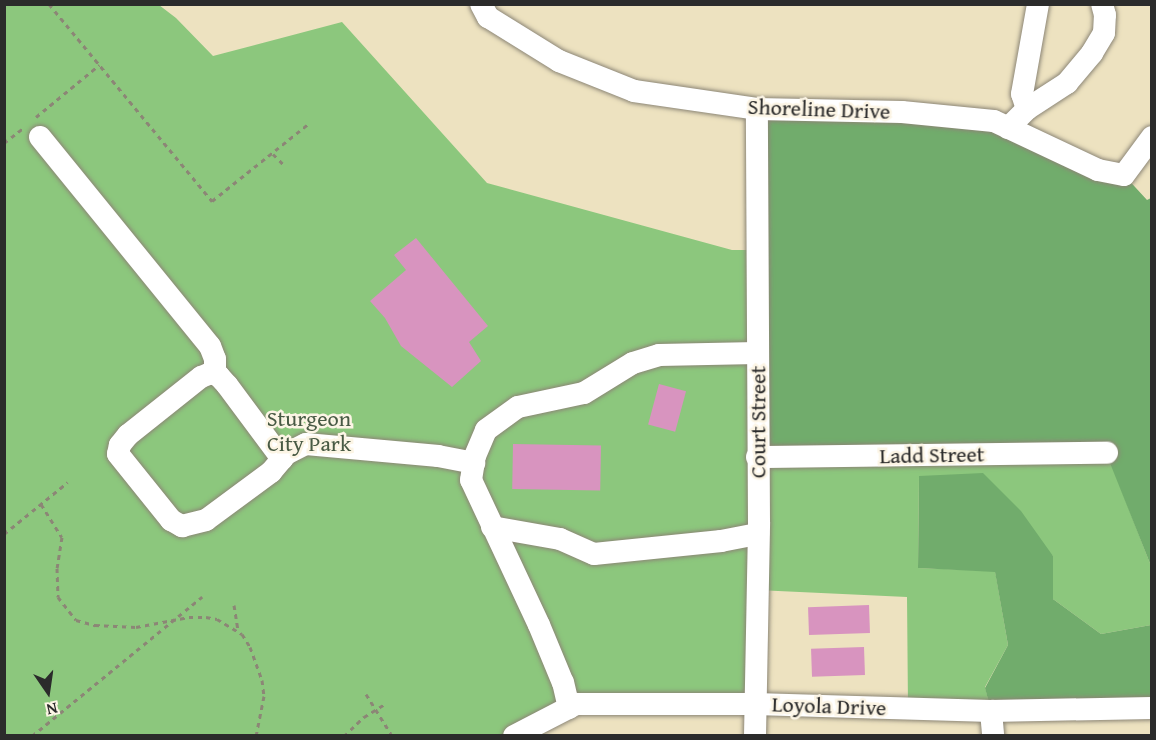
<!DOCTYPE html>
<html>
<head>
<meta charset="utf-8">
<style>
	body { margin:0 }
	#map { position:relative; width:1156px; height:740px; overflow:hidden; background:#ede2c0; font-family:"Gentium Book Plus",serif }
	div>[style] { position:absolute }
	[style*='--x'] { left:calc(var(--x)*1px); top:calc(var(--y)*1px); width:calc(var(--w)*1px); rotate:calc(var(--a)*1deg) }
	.green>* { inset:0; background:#8cc77d }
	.forest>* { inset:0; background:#71ac6c }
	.building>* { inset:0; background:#d894bf; transform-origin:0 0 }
	.path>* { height:3px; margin-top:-1.5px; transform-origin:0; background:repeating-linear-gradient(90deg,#8c8676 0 4.5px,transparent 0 9px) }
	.roads { filter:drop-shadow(0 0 2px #8c8676) drop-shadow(0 0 2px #8c8676) }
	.minor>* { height:22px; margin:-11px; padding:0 11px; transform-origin:11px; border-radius:11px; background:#fff }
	span { translate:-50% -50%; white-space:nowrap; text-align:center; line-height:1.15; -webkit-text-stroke:5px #fcf5e5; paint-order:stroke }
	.street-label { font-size:22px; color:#2b2b2b }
	.park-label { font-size:22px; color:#485a44 }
	.frame { position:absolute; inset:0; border:6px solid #2b2b2b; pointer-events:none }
	.north { position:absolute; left:18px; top:662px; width:60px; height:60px; -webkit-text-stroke:4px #fcf5e5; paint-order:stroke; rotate:167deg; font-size:16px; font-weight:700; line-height:24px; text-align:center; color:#2b2b2b }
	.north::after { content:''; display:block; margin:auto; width:21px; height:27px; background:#2b2b2b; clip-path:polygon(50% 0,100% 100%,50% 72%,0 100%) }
</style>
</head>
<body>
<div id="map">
	<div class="green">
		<i style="clip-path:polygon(4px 5px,159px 5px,176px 18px,213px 56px,342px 22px,487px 183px,732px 250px,757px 250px,1107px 453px,1151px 566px,1151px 625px,1101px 634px,1053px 599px,1053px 556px,919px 476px,918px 568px,995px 571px,1008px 645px,985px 687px,991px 711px,908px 708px,907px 597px,758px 590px,755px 704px,576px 704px,514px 736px,5px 735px)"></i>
	</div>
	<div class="forest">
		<i style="clip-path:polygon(757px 109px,994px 121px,1124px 175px,1147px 200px,1151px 198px,1151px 566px,1106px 453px,757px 457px)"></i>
		<i style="clip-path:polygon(983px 473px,1021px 511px,1053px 556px,1053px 599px,1101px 634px,1151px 625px,1151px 708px,991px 711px,985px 688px,1008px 645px,995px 572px,918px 568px,919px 476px)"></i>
	</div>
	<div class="building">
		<i style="clip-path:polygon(416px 238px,488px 326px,469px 342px,481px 361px,452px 387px,401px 346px,385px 318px,370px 301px,406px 270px,394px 255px)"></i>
		<i style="left:659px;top:384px;width:28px;height:42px;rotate:15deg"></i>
		<i style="left:513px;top:444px;width:88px;height:45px;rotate:1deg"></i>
		<i style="left:869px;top:605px;width:28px;height:61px;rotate:88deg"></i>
		<i style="left:864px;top:647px;width:28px;height:53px;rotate:88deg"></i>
	</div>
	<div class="path">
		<i style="--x:49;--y:4;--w:256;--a:50.4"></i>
		<i style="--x:212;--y:201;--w:123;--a:-38.7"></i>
		<i style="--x:36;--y:117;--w:82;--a:-39.5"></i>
		<i style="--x:4;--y:143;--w:23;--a:-38"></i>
		<i style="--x:273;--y:154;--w:14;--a:45"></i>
		<i style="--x:41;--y:504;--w:39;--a:58"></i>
		<i style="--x:62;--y:537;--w:31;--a:99"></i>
		<i style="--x:57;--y:568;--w:29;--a:88"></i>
		<i style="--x:58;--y:597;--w:29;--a:52"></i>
		<i style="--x:76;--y:620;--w:20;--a:15"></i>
		<i style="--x:95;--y:625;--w:41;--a:2.8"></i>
		<i style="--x:136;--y:627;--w:54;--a:-10.7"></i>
		<i style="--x:189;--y:617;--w:17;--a:0"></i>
		<i style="--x:206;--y:617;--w:11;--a:10"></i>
		<i style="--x:217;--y:619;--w:29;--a:31"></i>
		<i style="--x:242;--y:634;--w:15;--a:58"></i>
		<i style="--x:250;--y:647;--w:35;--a:70"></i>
		<i style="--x:262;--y:680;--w:16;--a:83"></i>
		<i style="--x:264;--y:696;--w:41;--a:101.3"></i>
		<i style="--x:4;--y:534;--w:82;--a:-39.1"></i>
		<i style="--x:234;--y:605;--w:24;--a:81"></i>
		<i style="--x:366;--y:694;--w:47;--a:58"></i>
		<i style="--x:32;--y:736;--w:220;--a:-39.3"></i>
		<i style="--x:344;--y:736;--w:28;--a:-44"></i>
		<i style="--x:364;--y:717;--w:26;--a:-32"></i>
	</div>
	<div class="roads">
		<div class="minor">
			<i style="--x:481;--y:4;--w:15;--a:62"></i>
			<i style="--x:488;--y:17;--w:84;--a:31.8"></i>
			<i style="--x:559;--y:61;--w:81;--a:21.8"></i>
			<i style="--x:634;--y:91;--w:124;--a:8.3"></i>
			<i style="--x:757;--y:109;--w:145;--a:1.2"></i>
			<i style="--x:902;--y:112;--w:92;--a:5.6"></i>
			<i style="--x:994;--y:121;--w:115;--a:25.2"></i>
			<i style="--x:1098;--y:170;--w:26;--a:11"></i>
			<i style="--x:1124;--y:175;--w:47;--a:-53.6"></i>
			<i style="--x:1027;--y:109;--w:16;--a:-108"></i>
			<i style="--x:1022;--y:94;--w:91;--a:-79.9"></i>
			<i style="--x:1008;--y:128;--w:27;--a:-45"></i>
			<i style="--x:1027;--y:109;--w:48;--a:-33"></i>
			<i style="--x:1067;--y:83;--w:39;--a:-50"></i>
			<i style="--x:1092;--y:53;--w:23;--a:-59"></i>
			<i style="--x:1104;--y:33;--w:18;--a:-87"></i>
			<i style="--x:1105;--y:15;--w:11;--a:-105"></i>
			<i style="--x:40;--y:137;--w:269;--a:50.9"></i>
			<i style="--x:210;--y:346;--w:14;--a:69"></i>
			<i style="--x:215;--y:359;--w:15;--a:90"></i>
			<i style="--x:757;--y:457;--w:350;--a:-0.7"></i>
			<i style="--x:282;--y:459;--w:92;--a:-126.6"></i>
			<i style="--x:227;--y:385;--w:12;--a:-132"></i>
			<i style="--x:219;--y:376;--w:9;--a:-159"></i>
			<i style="--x:211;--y:373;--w:11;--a:158"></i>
			<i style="--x:201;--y:377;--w:93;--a:141.5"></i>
			<i style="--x:128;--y:435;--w:13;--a:129"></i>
			<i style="--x:120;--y:445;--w:9;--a:103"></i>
			<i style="--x:118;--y:454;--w:85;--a:51.2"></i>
			<i style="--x:171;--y:520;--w:13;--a:29"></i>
			<i style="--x:182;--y:526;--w:25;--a:-14"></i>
			<i style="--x:206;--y:520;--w:81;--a:-36.4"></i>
			<i style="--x:271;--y:472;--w:17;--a:-50"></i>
			<i style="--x:282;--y:459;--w:6;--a:-51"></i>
			<i style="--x:286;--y:454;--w:22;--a:-27"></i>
			<i style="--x:306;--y:444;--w:133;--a:5.2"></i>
			<i style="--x:438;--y:456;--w:37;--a:11"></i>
			<i style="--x:492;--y:527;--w:69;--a:10"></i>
			<i style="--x:560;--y:539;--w:37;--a:24"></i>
			<i style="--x:594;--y:554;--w:128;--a:-5.8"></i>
			<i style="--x:721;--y:541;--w:38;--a:-11"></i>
			<i style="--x:569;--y:708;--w:26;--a:-103"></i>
			<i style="--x:563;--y:683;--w:63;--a:-112.5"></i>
			<i style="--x:539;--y:625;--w:160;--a:-115.1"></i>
			<i style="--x:471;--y:480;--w:24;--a:-81"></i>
			<i style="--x:475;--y:456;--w:28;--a:-67"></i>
			<i style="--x:486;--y:430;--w:39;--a:-36"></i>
			<i style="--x:518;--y:407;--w:67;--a:-12"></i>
			<i style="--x:584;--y:393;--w:57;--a:-31.5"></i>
			<i style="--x:633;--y:363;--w:27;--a:-17"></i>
			<i style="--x:659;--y:355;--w:98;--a:-1.2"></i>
			<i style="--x:991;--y:711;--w:25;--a:85"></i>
			<i style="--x:514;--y:736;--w:70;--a:-27.3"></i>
			<i style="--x:576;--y:704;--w:179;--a:0"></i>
			<i style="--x:755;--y:704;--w:236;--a:1.7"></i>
			<i style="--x:991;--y:711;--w:161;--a:-1.1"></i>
			<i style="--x:755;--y:736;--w:214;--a:-88.9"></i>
			<i style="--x:759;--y:522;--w:413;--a:-90.3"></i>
		</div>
	</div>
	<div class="street-label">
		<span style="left:819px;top:109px;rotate:2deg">Shoreline Drive</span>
		<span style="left:758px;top:422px;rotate:-90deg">Court Street</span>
		<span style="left:932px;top:455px;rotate:-1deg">Ladd Street</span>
		<span style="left:829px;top:706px;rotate:2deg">Loyola Drive</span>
	</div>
	<div class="park-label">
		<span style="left:309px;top:431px">Sturgeon<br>City Park</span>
	</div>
	<div class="frame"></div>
	<div class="north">N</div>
</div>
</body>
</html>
